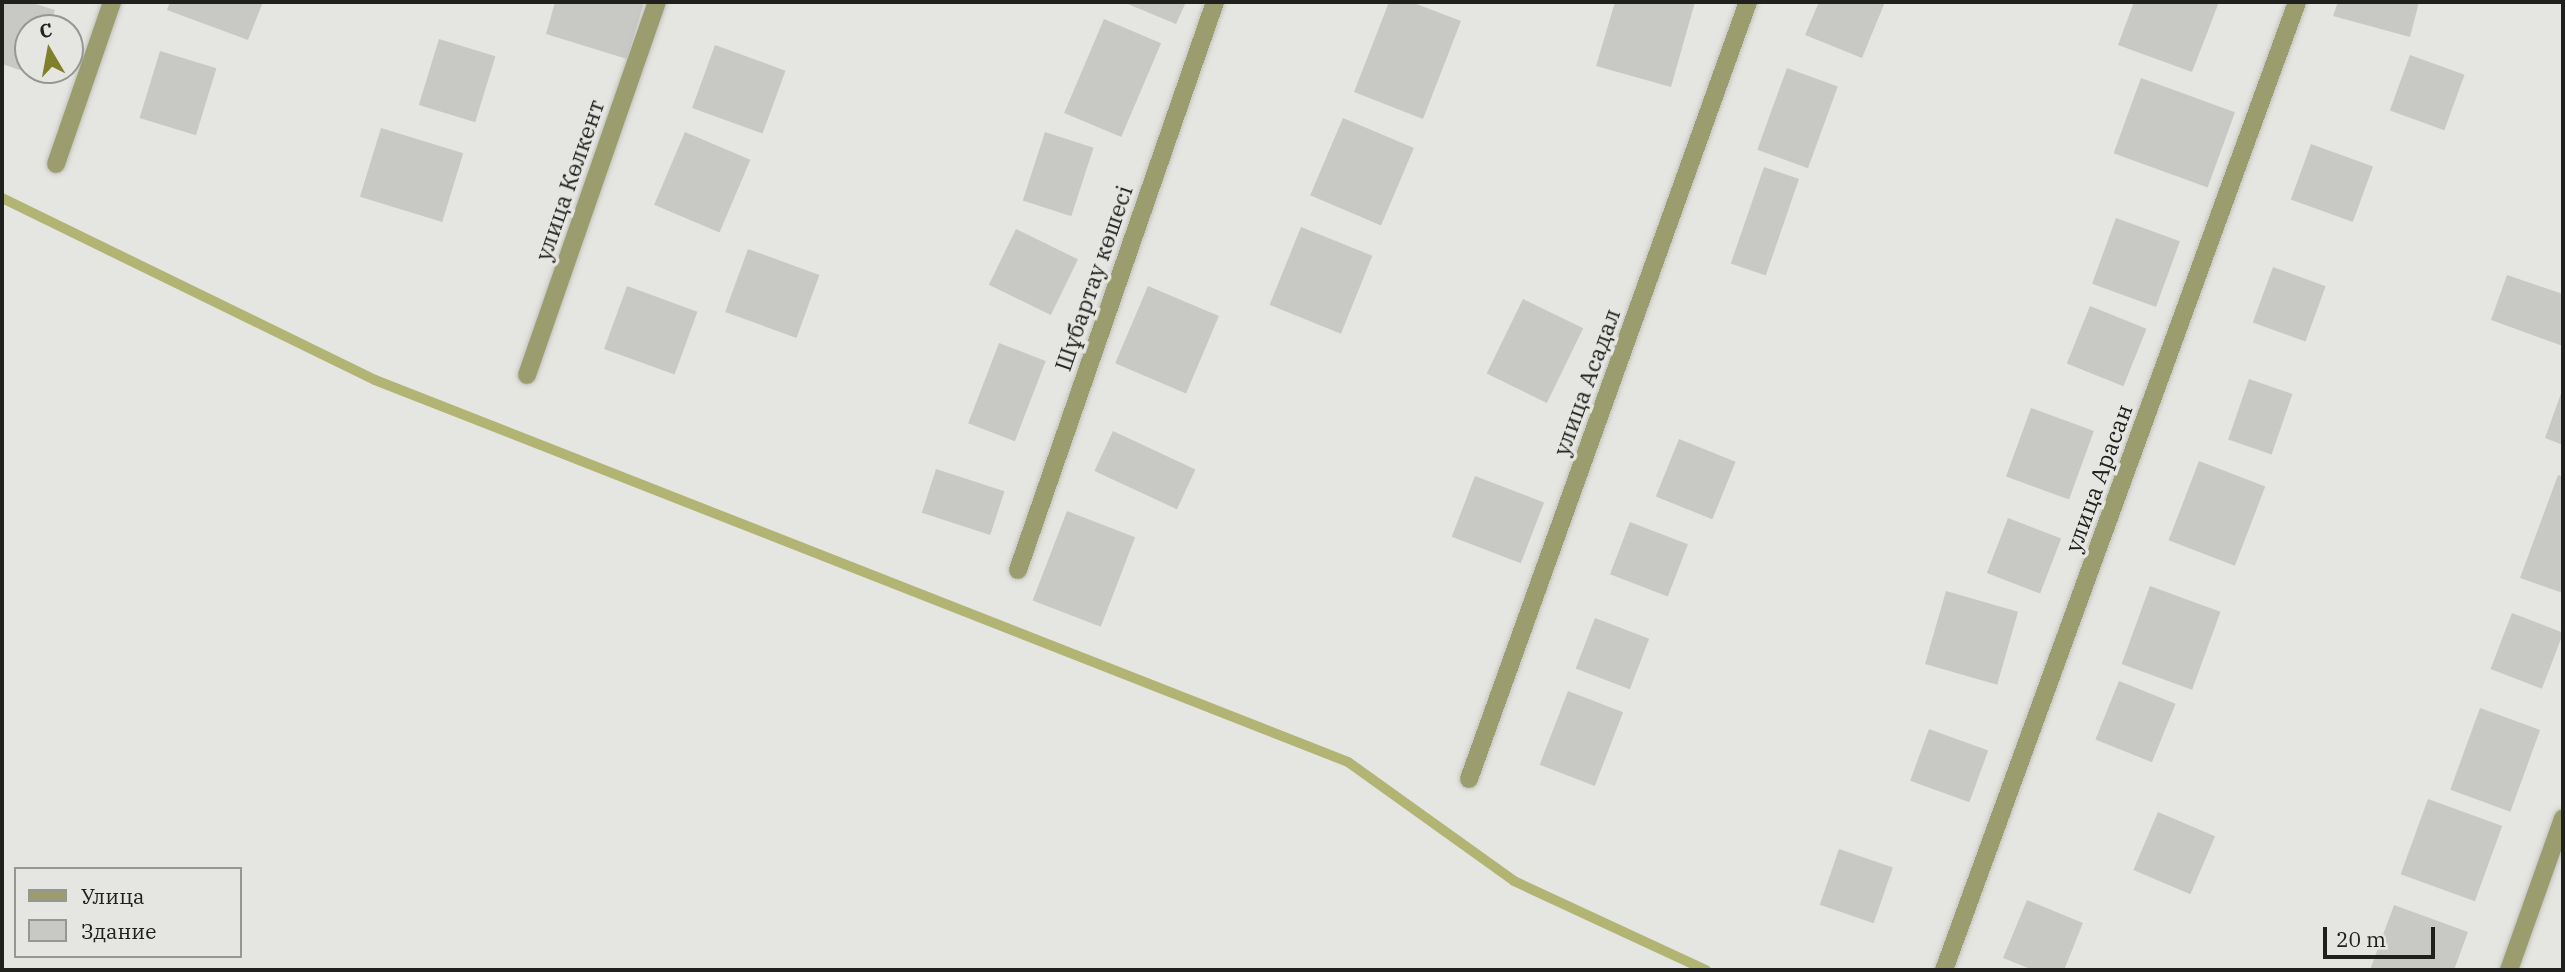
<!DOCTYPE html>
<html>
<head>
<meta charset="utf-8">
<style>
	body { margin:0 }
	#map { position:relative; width:2565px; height:972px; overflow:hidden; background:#e5e5e1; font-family:"IBM Plex Serif",serif }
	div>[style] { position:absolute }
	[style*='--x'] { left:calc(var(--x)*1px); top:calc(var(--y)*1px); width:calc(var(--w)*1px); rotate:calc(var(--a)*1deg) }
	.stream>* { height:10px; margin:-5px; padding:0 5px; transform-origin:5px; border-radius:5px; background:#b2b474 }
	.building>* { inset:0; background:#c8c8c5; transform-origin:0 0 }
	.roads { filter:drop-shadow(0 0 2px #c2c2be) drop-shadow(0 0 2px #c2c2be) }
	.minor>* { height:18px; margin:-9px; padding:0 9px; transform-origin:9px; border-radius:9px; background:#9b9d6e }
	span { translate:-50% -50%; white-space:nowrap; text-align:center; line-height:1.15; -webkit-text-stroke:7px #e5e5e1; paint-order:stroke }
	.street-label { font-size:23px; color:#20201f }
	.frame { position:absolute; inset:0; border:4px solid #20201f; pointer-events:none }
	.legend { position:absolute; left:14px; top:867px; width:228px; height:91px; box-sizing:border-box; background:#e5e5e1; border:2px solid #969693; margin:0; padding:9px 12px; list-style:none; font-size:21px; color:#20201f }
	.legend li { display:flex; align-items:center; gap:14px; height:35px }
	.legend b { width:35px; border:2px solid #969693 }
	.north { position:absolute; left:14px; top:14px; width:70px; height:70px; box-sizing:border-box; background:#e5e5e1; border:2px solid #969693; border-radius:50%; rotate:350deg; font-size:19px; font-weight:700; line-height:28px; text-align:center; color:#20201f }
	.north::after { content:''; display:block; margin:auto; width:24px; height:32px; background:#7f8029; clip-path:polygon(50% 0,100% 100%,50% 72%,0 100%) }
	.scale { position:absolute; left:2323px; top:927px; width:112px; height:32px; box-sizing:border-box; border:4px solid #20201f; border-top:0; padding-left:9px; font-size:21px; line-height:24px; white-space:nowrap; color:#20201f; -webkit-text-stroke:5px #e5e5e1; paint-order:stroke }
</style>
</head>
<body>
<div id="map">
	<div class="stream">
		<i style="--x:2;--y:198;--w:415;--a:26"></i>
		<i style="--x:375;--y:380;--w:1045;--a:21.43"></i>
		<i style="--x:1348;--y:762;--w:204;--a:35.6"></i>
		<i style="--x:1514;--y:881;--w:212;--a:24.9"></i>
	</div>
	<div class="building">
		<i style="clip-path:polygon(2px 2px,29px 2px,55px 10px,49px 28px,28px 28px,28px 70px,36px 70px,35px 75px,2px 64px)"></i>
		<i style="clip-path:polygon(170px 2px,263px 2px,248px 40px,167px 10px)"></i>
		<i style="clip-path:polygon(555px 2px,644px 2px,627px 59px,546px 34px)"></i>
		<i style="clip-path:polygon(1123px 2px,1186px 2px,1176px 24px)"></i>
		<i style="clip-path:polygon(1389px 2px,1411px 2px,1461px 21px,1423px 119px,1354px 92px)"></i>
		<i style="clip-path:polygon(1615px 2px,1695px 2px,1671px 87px,1596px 66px)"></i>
		<i style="clip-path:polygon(1819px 2px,1885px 2px,1862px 58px,1805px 35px)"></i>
		<i style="clip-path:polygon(2134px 2px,2219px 2px,2192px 72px,2118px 45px)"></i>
		<i style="clip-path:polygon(2338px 2px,2419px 2px,2410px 37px,2333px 16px)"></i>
		<i style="left:1104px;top:19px;width:62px;height:102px;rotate:23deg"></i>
		<i style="left:439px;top:39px;width:59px;height:69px;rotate:17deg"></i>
		<i style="left:715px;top:45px;width:75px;height:67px;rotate:20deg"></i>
		<i style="left:160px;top:51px;width:59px;height:70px;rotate:17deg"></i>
		<i style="left:2410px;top:55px;width:58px;height:59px;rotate:20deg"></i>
		<i style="left:1787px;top:68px;width:54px;height:87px;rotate:20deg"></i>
		<i style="left:2141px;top:78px;width:100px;height:80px;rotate:20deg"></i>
		<i style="left:1343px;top:118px;width:77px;height:84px;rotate:23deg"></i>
		<i style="left:381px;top:128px;width:86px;height:72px;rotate:17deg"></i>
		<i style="left:685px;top:132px;width:71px;height:79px;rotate:23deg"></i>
		<i style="left:1045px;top:132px;width:51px;height:72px;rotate:18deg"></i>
		<i style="left:2311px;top:144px;width:66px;height:59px;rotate:20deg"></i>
		<i style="left:1764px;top:167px;width:37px;height:102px;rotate:19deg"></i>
		<i style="left:2116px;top:218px;width:68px;height:70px;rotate:20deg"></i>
		<i style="left:1301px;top:227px;width:77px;height:84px;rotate:22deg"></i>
		<i style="left:1016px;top:229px;width:69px;height:62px;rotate:26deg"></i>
		<i style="left:748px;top:249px;width:76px;height:67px;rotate:20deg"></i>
		<i style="left:2273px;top:267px;width:56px;height:59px;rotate:20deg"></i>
		<i style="clip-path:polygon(2507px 275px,2563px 294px,2563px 346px,2491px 320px)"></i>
		<i style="left:627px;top:286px;width:75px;height:67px;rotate:20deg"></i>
		<i style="left:1148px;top:286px;width:77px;height:84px;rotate:23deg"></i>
		<i style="left:1523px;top:299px;width:67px;height:83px;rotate:26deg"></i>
		<i style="left:2090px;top:306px;width:61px;height:62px;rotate:22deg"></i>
		<i style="left:999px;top:343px;width:50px;height:86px;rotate:21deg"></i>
		<i style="left:2249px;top:379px;width:46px;height:64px;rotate:19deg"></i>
		<i style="clip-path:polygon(2563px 388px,2563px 445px,2545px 438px)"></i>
		<i style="left:2031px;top:408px;width:67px;height:73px;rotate:20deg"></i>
		<i style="left:1113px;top:431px;width:91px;height:44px;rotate:25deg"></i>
		<i style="left:1679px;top:439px;width:61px;height:62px;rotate:22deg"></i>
		<i style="left:2199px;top:461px;width:71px;height:85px;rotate:21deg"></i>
		<i style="left:936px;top:469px;width:72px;height:46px;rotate:18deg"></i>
		<i style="clip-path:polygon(2558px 475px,2563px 477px,2563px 593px,2520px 578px)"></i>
		<i style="left:1475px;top:476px;width:74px;height:65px;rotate:21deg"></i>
		<i style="left:1067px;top:511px;width:73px;height:96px;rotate:21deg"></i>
		<i style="left:2008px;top:518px;width:57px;height:59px;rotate:21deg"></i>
		<i style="left:1630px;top:522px;width:62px;height:56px;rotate:21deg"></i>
		<i style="left:2150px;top:586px;width:75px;height:83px;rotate:20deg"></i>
		<i style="left:1946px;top:591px;width:75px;height:76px;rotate:16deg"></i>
		<i style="left:2512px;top:613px;width:55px;height:60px;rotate:21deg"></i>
		<i style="left:1595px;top:618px;width:58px;height:54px;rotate:21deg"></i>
		<i style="left:2119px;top:681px;width:61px;height:63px;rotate:22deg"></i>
		<i style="left:1568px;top:691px;width:59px;height:79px;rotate:21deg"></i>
		<i style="left:2480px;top:708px;width:64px;height:87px;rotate:20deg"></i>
		<i style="left:1929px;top:729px;width:63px;height:55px;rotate:20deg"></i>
		<i style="left:2428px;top:799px;width:79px;height:80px;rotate:20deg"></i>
		<i style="left:2158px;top:812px;width:62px;height:63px;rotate:23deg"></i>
		<i style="left:1839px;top:849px;width:57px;height:59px;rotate:19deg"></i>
		<i style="clip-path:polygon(2027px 900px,2083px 923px,2064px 970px,2033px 970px,2003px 958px)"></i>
		<i style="clip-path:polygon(2394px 905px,2468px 932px,2454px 970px,2370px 970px)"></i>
	</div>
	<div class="roads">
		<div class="minor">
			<i style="--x:56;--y:164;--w:171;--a:-70.9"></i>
			<i style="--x:527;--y:375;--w:395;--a:-70.8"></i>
			<i style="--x:1018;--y:570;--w:601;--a:-70.87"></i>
			<i style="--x:1469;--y:779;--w:826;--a:-70.25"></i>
			<i style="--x:1944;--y:970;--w:1030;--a:-69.96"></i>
			<i style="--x:2509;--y:970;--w:161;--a:-70.4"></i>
		</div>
	</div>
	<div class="street-label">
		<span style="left:569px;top:180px;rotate:-71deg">улица Көлкент</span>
		<span style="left:1093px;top:278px;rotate:-71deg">Шұбартау көшесі</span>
		<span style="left:1586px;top:382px;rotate:-70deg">улица Асадал</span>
		<span style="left:2098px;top:478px;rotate:-70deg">улица Арасан</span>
	</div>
	<div class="frame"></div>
	<ul class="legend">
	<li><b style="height:9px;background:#9b9d6e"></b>Улица</li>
	<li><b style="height:19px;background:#c8c8c5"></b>Здание</li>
	</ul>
	<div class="north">С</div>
	<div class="scale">20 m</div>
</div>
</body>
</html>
